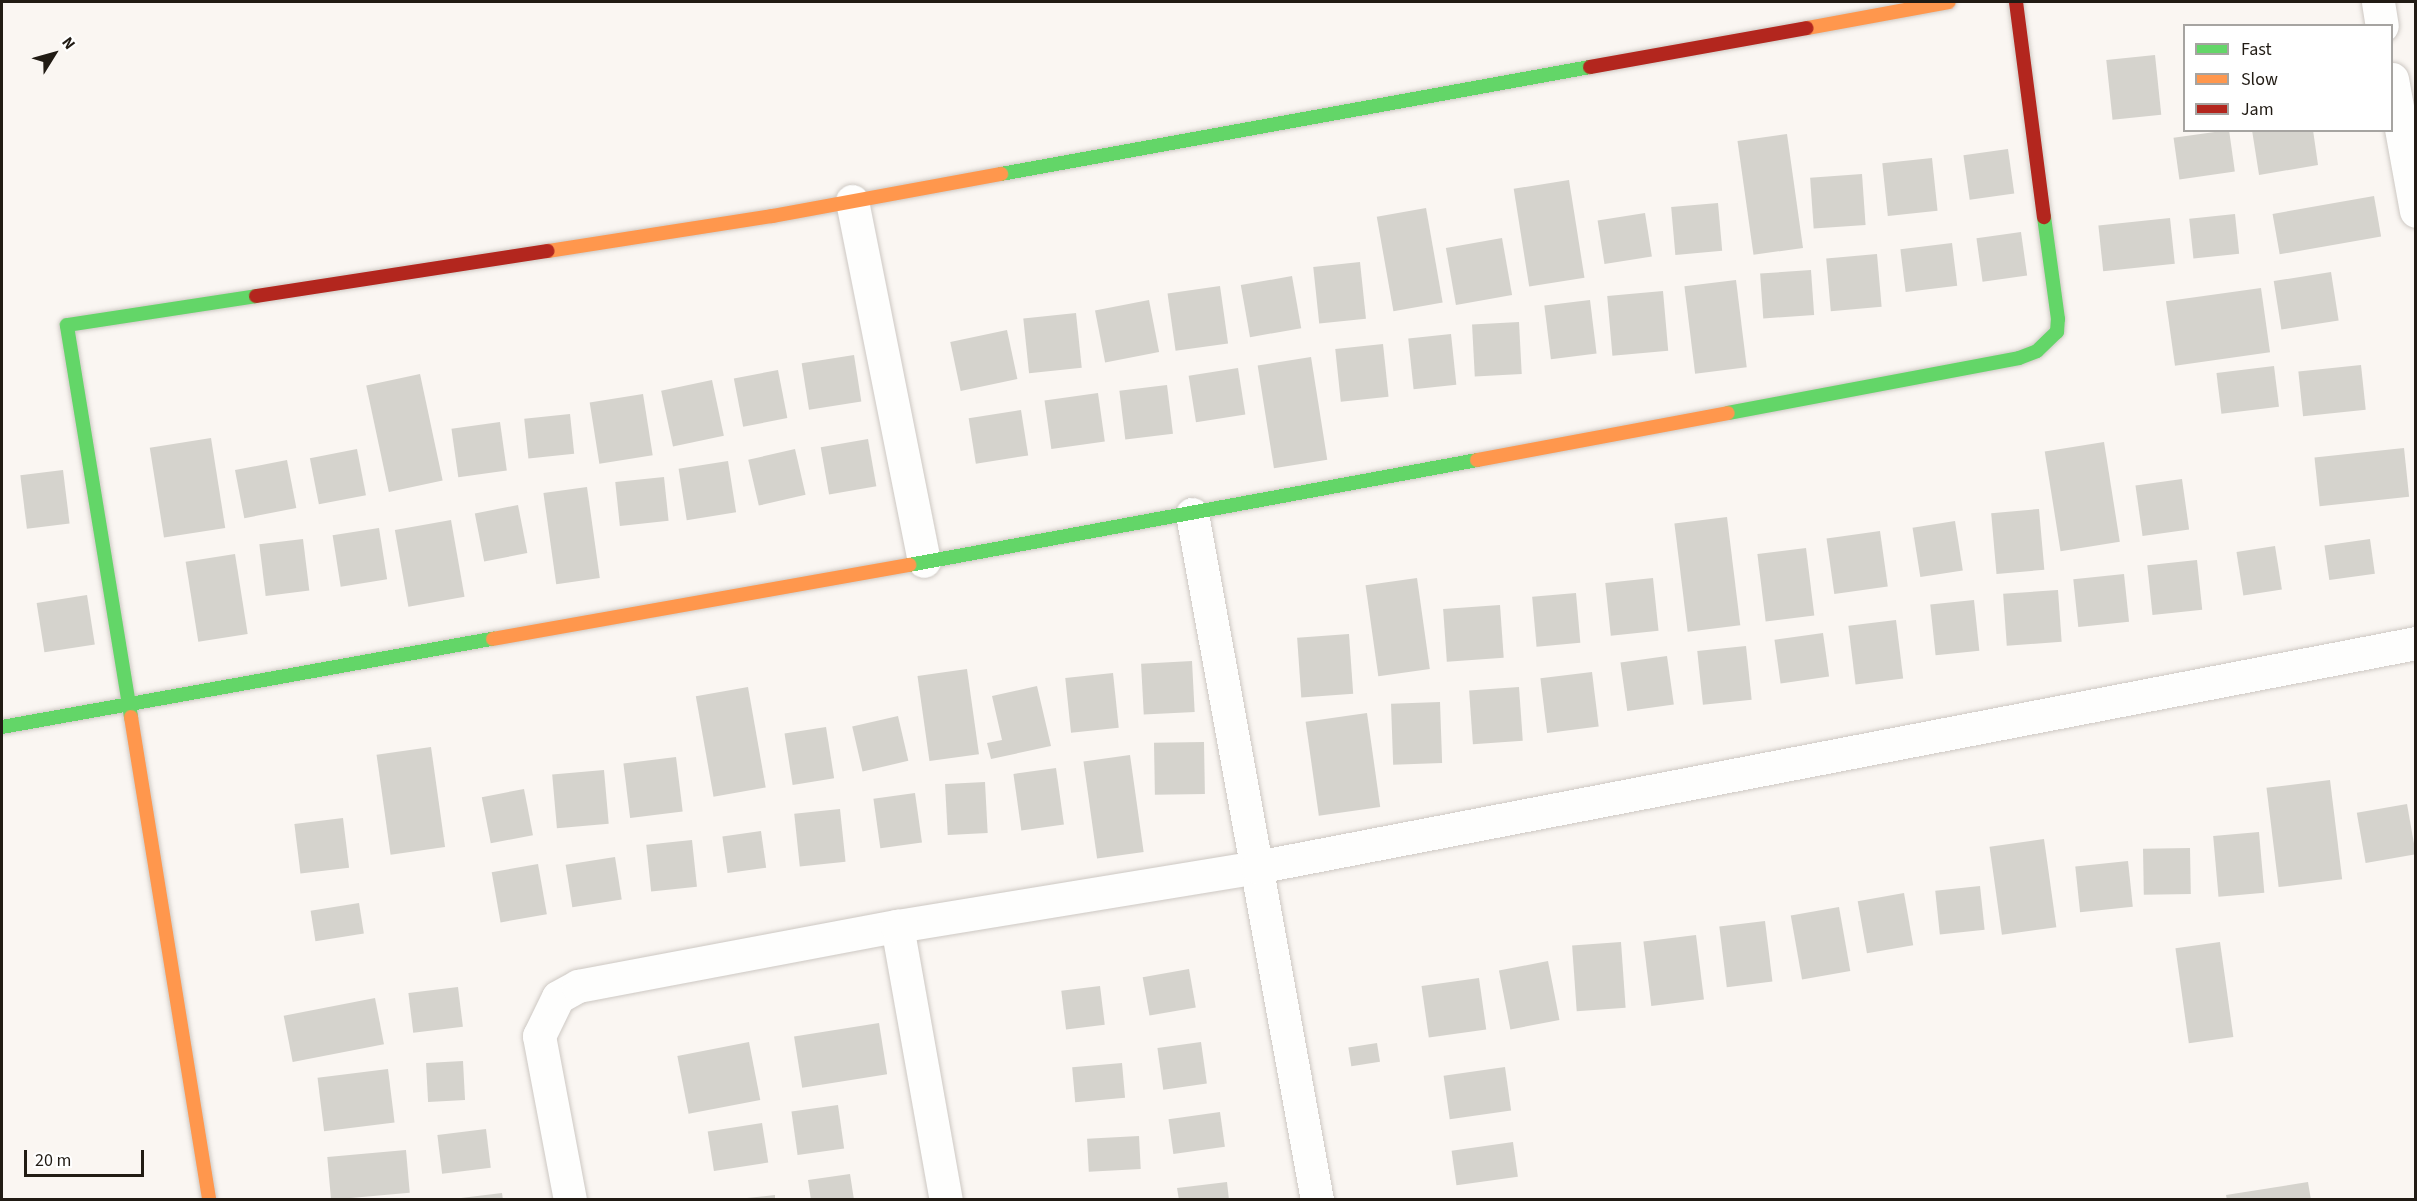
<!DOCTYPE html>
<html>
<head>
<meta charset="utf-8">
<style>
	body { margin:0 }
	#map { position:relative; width:2417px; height:1201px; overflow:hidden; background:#faf6f2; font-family:"Source Sans 3",sans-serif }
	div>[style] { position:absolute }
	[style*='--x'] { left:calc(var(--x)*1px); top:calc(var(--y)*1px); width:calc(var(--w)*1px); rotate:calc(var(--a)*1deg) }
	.building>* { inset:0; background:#d5d3cd; transform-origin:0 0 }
	.roads { filter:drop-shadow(0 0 2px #cdc8c3) drop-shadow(0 0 2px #cdc8c3) }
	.street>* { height:33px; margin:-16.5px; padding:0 16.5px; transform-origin:16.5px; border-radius:16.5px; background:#fefefd }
	.fast>* { height:14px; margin:-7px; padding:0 7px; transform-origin:7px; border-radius:7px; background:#63d668 }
	.slow>* { height:14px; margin:-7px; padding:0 7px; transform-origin:7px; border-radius:7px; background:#ff974d }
	.jam>* { height:14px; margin:-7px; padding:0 7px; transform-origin:7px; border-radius:7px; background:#b3261e }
	span { translate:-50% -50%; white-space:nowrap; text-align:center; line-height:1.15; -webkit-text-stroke:4.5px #fff; paint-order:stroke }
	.frame { position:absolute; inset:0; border:3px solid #211b14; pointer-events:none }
	.legend { position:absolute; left:2183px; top:24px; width:210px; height:108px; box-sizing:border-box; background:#fff; border:2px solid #a6a4a1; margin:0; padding:8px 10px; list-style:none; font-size:18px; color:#211b14 }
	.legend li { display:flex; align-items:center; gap:12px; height:30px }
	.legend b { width:30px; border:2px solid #a6a4a1 }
	.north { position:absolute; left:24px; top:24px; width:60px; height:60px; -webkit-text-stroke:4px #fff; paint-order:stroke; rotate:53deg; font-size:16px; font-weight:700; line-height:24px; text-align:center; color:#211b14 }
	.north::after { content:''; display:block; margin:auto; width:21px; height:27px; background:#211b14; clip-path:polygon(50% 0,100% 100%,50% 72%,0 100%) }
	.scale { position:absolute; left:24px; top:1150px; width:120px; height:27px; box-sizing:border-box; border:3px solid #211b14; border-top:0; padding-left:8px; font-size:18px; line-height:21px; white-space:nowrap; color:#211b14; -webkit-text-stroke:4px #fff; paint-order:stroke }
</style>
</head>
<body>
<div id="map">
	<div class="building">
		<i style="left:2155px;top:55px;width:60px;height:49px;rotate:84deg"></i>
		<i style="left:2229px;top:130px;width:42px;height:56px;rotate:82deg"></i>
		<i style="clip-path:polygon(2252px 130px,2313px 130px,2318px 165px,2259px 175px)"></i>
		<i style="left:1787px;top:134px;width:115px;height:50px;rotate:82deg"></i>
		<i style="left:2008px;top:149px;width:45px;height:45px;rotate:82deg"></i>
		<i style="left:1932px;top:158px;width:53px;height:50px;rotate:84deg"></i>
		<i style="left:1862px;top:174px;width:51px;height:52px;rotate:86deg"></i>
		<i style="left:1569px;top:180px;width:99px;height:56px;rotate:81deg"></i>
		<i style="left:2374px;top:196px;width:41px;height:103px;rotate:80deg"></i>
		<i style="left:1718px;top:203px;width:48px;height:47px;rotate:85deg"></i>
		<i style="left:1426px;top:208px;width:96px;height:50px;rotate:80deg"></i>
		<i style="left:1645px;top:213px;width:44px;height:48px;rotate:81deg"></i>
		<i style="left:2235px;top:214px;width:40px;height:46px;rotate:84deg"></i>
		<i style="left:2170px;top:218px;width:46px;height:72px;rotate:84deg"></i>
		<i style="left:2021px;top:232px;width:44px;height:45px;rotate:82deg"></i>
		<i style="left:1502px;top:238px;width:58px;height:57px;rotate:80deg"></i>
		<i style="left:1952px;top:243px;width:43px;height:52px;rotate:83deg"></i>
		<i style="left:1877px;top:254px;width:53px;height:51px;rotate:85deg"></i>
		<i style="left:1360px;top:262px;width:57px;height:47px;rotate:84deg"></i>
		<i style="left:1811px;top:270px;width:45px;height:51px;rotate:86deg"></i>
		<i style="left:2331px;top:272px;width:49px;height:58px;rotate:81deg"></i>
		<i style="left:1292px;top:276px;width:53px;height:52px;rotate:80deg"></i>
		<i style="left:1736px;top:280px;width:88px;height:52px;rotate:83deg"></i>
		<i style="left:1220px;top:286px;width:58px;height:53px;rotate:82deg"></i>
		<i style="left:2261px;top:288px;width:65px;height:96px;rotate:82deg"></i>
		<i style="left:1663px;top:291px;width:60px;height:56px;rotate:85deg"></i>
		<i style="left:1149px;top:300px;width:53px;height:55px;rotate:79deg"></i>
		<i style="left:1590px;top:300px;width:54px;height:46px;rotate:83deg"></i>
		<i style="left:1076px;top:313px;width:55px;height:53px;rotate:84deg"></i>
		<i style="left:1519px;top:322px;width:52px;height:47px;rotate:87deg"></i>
		<i style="left:1007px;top:330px;width:50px;height:58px;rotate:78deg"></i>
		<i style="left:1451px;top:334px;width:51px;height:43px;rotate:84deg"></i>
		<i style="left:1383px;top:344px;width:53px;height:48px;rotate:84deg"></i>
		<i style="left:854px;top:355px;width:47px;height:53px;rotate:81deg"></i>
		<i style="left:1311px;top:357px;width:104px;height:54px;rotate:81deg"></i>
		<i style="left:2361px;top:365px;width:45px;height:63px;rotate:84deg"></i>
		<i style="left:2274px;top:366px;width:41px;height:58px;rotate:83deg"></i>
		<i style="left:1238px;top:368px;width:47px;height:50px;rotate:81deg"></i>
		<i style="left:778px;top:370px;width:49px;height:45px;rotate:79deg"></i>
		<i style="left:420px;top:374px;width:109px;height:55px;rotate:78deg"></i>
		<i style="left:712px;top:380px;width:57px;height:52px;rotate:78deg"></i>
		<i style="left:1167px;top:385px;width:49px;height:48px;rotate:83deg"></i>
		<i style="left:1098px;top:393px;width:49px;height:54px;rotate:82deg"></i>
		<i style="left:643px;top:394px;width:62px;height:54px;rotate:81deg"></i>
		<i style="left:1021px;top:410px;width:46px;height:53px;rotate:81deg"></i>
		<i style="left:570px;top:414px;width:40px;height:46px;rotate:84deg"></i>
		<i style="left:500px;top:422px;width:49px;height:49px;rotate:82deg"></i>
		<i style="left:211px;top:438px;width:91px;height:62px;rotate:81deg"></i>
		<i style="left:868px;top:439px;width:48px;height:48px;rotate:80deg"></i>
		<i style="left:2104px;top:442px;width:101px;height:60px;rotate:81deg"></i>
		<i style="left:2404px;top:448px;width:49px;height:90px;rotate:84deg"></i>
		<i style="left:357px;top:449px;width:47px;height:48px;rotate:79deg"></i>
		<i style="left:795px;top:449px;width:47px;height:48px;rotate:77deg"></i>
		<i style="left:287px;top:460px;width:49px;height:53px;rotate:79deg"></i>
		<i style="left:728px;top:461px;width:52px;height:50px;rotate:81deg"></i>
		<i style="left:63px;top:470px;width:54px;height:43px;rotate:83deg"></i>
		<i style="left:664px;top:477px;width:44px;height:49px;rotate:84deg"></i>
		<i style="left:2182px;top:479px;width:51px;height:47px;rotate:82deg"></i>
		<i style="left:587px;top:487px;width:92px;height:44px;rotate:82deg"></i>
		<i style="left:518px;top:505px;width:49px;height:44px;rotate:79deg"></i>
		<i style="left:2039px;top:509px;width:61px;height:48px;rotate:85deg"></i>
		<i style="left:1727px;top:517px;width:109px;height:53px;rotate:83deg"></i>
		<i style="left:451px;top:520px;width:78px;height:57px;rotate:80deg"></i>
		<i style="left:1955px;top:521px;width:50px;height:43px;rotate:81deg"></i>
		<i style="left:379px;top:528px;width:52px;height:47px;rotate:81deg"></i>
		<i style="left:1880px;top:531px;width:56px;height:54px;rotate:82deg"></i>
		<i style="left:303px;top:539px;width:52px;height:44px;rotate:83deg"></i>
		<i style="left:2370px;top:539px;width:35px;height:46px;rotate:82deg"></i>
		<i style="left:2275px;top:546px;width:44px;height:39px;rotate:81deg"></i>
		<i style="left:1806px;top:548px;width:68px;height:49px;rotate:83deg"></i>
		<i style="left:235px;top:554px;width:81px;height:50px;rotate:81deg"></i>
		<i style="left:2197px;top:560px;width:50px;height:50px;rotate:84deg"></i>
		<i style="left:2124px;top:574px;width:48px;height:51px;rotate:84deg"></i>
		<i style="left:1417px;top:578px;width:92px;height:52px;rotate:82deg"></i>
		<i style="left:1653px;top:578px;width:53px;height:48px;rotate:84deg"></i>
		<i style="left:2058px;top:590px;width:52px;height:55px;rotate:86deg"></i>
		<i style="left:1576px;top:593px;width:50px;height:44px;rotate:85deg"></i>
		<i style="left:87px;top:595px;width:50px;height:51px;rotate:81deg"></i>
		<i style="left:1974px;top:600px;width:51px;height:44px;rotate:84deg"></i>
		<i style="left:1500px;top:605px;width:53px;height:57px;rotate:86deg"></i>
		<i style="left:1896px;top:620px;width:59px;height:48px;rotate:83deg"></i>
		<i style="left:1823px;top:633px;width:44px;height:49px;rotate:82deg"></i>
		<i style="left:1349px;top:634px;width:60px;height:52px;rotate:86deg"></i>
		<i style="left:1746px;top:646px;width:54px;height:49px;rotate:84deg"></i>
		<i style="left:1667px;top:656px;width:49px;height:47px;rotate:82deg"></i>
		<i style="left:1192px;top:661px;width:51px;height:51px;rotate:87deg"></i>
		<i style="left:967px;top:669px;width:86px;height:50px;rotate:82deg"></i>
		<i style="left:1592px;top:672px;width:55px;height:52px;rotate:83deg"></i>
		<i style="left:1113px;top:673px;width:55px;height:48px;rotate:84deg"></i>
		<i style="clip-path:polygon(1037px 686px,1051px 746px,991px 759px,987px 743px,1002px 740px,992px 696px)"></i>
		<i style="left:748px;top:687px;width:102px;height:53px;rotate:80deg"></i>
		<i style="left:1519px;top:687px;width:54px;height:50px;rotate:86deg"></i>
		<i style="left:1440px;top:702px;width:61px;height:49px;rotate:88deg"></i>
		<i style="left:1367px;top:713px;width:95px;height:62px;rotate:82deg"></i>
		<i style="left:898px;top:716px;width:46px;height:47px;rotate:77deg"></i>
		<i style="left:826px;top:727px;width:52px;height:42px;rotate:81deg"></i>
		<i style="left:1204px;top:742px;width:52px;height:50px;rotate:89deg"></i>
		<i style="left:431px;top:747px;width:101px;height:55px;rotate:82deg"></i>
		<i style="left:1130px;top:755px;width:98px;height:47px;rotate:82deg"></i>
		<i style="left:676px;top:757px;width:55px;height:53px;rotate:83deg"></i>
		<i style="left:1056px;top:768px;width:57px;height:43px;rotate:82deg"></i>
		<i style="left:604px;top:770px;width:54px;height:52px;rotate:85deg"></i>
		<i style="left:2330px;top:780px;width:100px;height:64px;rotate:83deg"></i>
		<i style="left:985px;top:782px;width:51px;height:40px;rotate:87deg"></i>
		<i style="left:524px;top:789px;width:47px;height:43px;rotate:79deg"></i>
		<i style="left:915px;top:793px;width:50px;height:42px;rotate:82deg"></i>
		<i style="left:2407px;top:804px;width:51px;height:51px;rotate:80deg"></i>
		<i style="left:840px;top:809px;width:53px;height:46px;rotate:84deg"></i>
		<i style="left:343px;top:818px;width:50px;height:49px;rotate:83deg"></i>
		<i style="left:761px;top:831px;width:37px;height:39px;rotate:82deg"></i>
		<i style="left:2259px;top:832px;width:61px;height:46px;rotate:85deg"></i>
		<i style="left:2044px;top:839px;width:89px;height:55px;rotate:82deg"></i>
		<i style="left:692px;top:840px;width:47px;height:46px;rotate:84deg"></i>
		<i style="left:2190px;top:848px;width:46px;height:47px;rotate:89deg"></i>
		<i style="left:615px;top:857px;width:43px;height:50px;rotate:81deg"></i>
		<i style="left:2128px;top:861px;width:46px;height:53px;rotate:84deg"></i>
		<i style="left:538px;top:864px;width:51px;height:47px;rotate:80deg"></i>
		<i style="left:1980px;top:886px;width:44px;height:45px;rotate:84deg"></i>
		<i style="left:1904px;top:893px;width:53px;height:47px;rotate:80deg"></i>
		<i style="left:359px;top:903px;width:31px;height:49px;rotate:81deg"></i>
		<i style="left:1839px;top:907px;width:65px;height:49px;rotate:80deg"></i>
		<i style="left:1765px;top:921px;width:61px;height:46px;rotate:83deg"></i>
		<i style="left:1696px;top:935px;width:65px;height:53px;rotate:83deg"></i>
		<i style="left:1621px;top:942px;width:66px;height:49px;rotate:86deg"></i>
		<i style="left:2220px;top:942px;width:96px;height:45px;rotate:82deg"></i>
		<i style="left:1548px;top:961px;width:60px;height:50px;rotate:79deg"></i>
		<i style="left:1189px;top:969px;width:39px;height:47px;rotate:80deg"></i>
		<i style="left:1479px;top:978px;width:52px;height:58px;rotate:82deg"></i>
		<i style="left:1100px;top:986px;width:39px;height:39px;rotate:83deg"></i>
		<i style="left:458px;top:987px;width:40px;height:50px;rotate:83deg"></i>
		<i style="left:375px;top:998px;width:47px;height:93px;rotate:79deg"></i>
		<i style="left:879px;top:1023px;width:52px;height:86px;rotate:81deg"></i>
		<i style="left:749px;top:1042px;width:59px;height:73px;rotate:79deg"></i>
		<i style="left:1201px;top:1042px;width:42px;height:44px;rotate:82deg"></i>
		<i style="left:1377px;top:1043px;width:19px;height:29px;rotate:81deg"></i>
		<i style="left:463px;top:1061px;width:39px;height:37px;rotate:87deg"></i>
		<i style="left:1122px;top:1063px;width:35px;height:50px;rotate:85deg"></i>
		<i style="left:1505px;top:1067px;width:44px;height:62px;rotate:82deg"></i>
		<i style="left:388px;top:1069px;width:54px;height:71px;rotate:83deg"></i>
		<i style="left:838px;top:1105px;width:44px;height:47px;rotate:82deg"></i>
		<i style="left:1220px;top:1112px;width:35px;height:52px;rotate:82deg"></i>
		<i style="left:762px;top:1123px;width:40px;height:55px;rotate:81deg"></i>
		<i style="left:486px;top:1129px;width:39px;height:49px;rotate:83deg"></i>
		<i style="left:1139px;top:1136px;width:33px;height:52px;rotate:87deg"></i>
		<i style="left:1513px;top:1142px;width:35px;height:62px;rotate:82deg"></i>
		<i style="left:406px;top:1150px;width:43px;height:79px;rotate:85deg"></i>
		<i style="clip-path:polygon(850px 1174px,854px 1200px,811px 1200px,808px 1180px)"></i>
		<i style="clip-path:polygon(1227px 1182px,1229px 1200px,1179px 1200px,1177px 1188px)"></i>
		<i style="clip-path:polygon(2308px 1182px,2311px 1200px,2227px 1200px,2226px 1195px)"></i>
		<i style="clip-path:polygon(502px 1193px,503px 1200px,461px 1200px,461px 1198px)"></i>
		<i style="clip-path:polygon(775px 1195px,775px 1200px,747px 1200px,747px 1198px)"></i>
	</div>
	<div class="roads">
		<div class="street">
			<i style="--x:2378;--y:2;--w:24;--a:81"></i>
			<i style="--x:2392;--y:79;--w:134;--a:79.7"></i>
			<i style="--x:852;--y:201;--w:367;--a:78.7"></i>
			<i style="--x:1192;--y:514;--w:697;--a:79.67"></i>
			<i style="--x:897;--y:926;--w:278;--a:79.9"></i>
			<i style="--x:570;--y:1200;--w:167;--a:-100.7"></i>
			<i style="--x:539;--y:1036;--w:43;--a:-64"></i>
			<i style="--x:558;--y:997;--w:23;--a:-29"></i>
			<i style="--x:578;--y:986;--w:325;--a:-10.7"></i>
			<i style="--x:897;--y:926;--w:365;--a:-9.3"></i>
			<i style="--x:1257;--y:867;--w:1180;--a:-10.94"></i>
		</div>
		<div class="fast">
			<i style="--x:1001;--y:174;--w:599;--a:-10.3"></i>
			<i style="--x:1728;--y:413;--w:296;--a:-10.7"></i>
			<i style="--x:2019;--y:358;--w:19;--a:-21"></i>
			<i style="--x:2037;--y:351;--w:28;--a:-44"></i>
			<i style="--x:2057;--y:332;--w:13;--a:-86"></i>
			<i style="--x:2058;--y:319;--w:103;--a:-97.8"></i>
			<i style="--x:909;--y:565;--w:578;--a:-10.47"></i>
			<i style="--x:131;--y:717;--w:397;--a:-99.3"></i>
			<i style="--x:67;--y:325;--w:191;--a:-8.7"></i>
			<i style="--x:2;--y:727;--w:499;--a:-10.2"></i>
		</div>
		<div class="slow">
			<i style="--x:1807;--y:28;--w:144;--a:-10.4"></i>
			<i style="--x:548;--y:251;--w:227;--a:-8.9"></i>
			<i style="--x:772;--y:216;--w:233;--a:-10.4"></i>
			<i style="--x:1477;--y:460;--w:255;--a:-10.6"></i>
			<i style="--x:493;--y:639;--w:423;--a:-10.1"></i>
			<i style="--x:131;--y:717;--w:489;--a:80.8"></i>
		</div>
		<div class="jam">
			<i style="--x:2016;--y:2;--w:217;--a:82.6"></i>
			<i style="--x:1590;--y:67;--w:220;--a:-10.2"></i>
			<i style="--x:256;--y:296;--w:295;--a:-8.8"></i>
		</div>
	</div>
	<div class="frame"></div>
	<ul class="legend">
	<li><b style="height:8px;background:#63d668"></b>Fast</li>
	<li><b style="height:8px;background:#ff974d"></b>Slow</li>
	<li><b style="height:8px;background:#b3261e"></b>Jam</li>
	</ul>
	<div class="north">N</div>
	<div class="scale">20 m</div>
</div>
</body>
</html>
